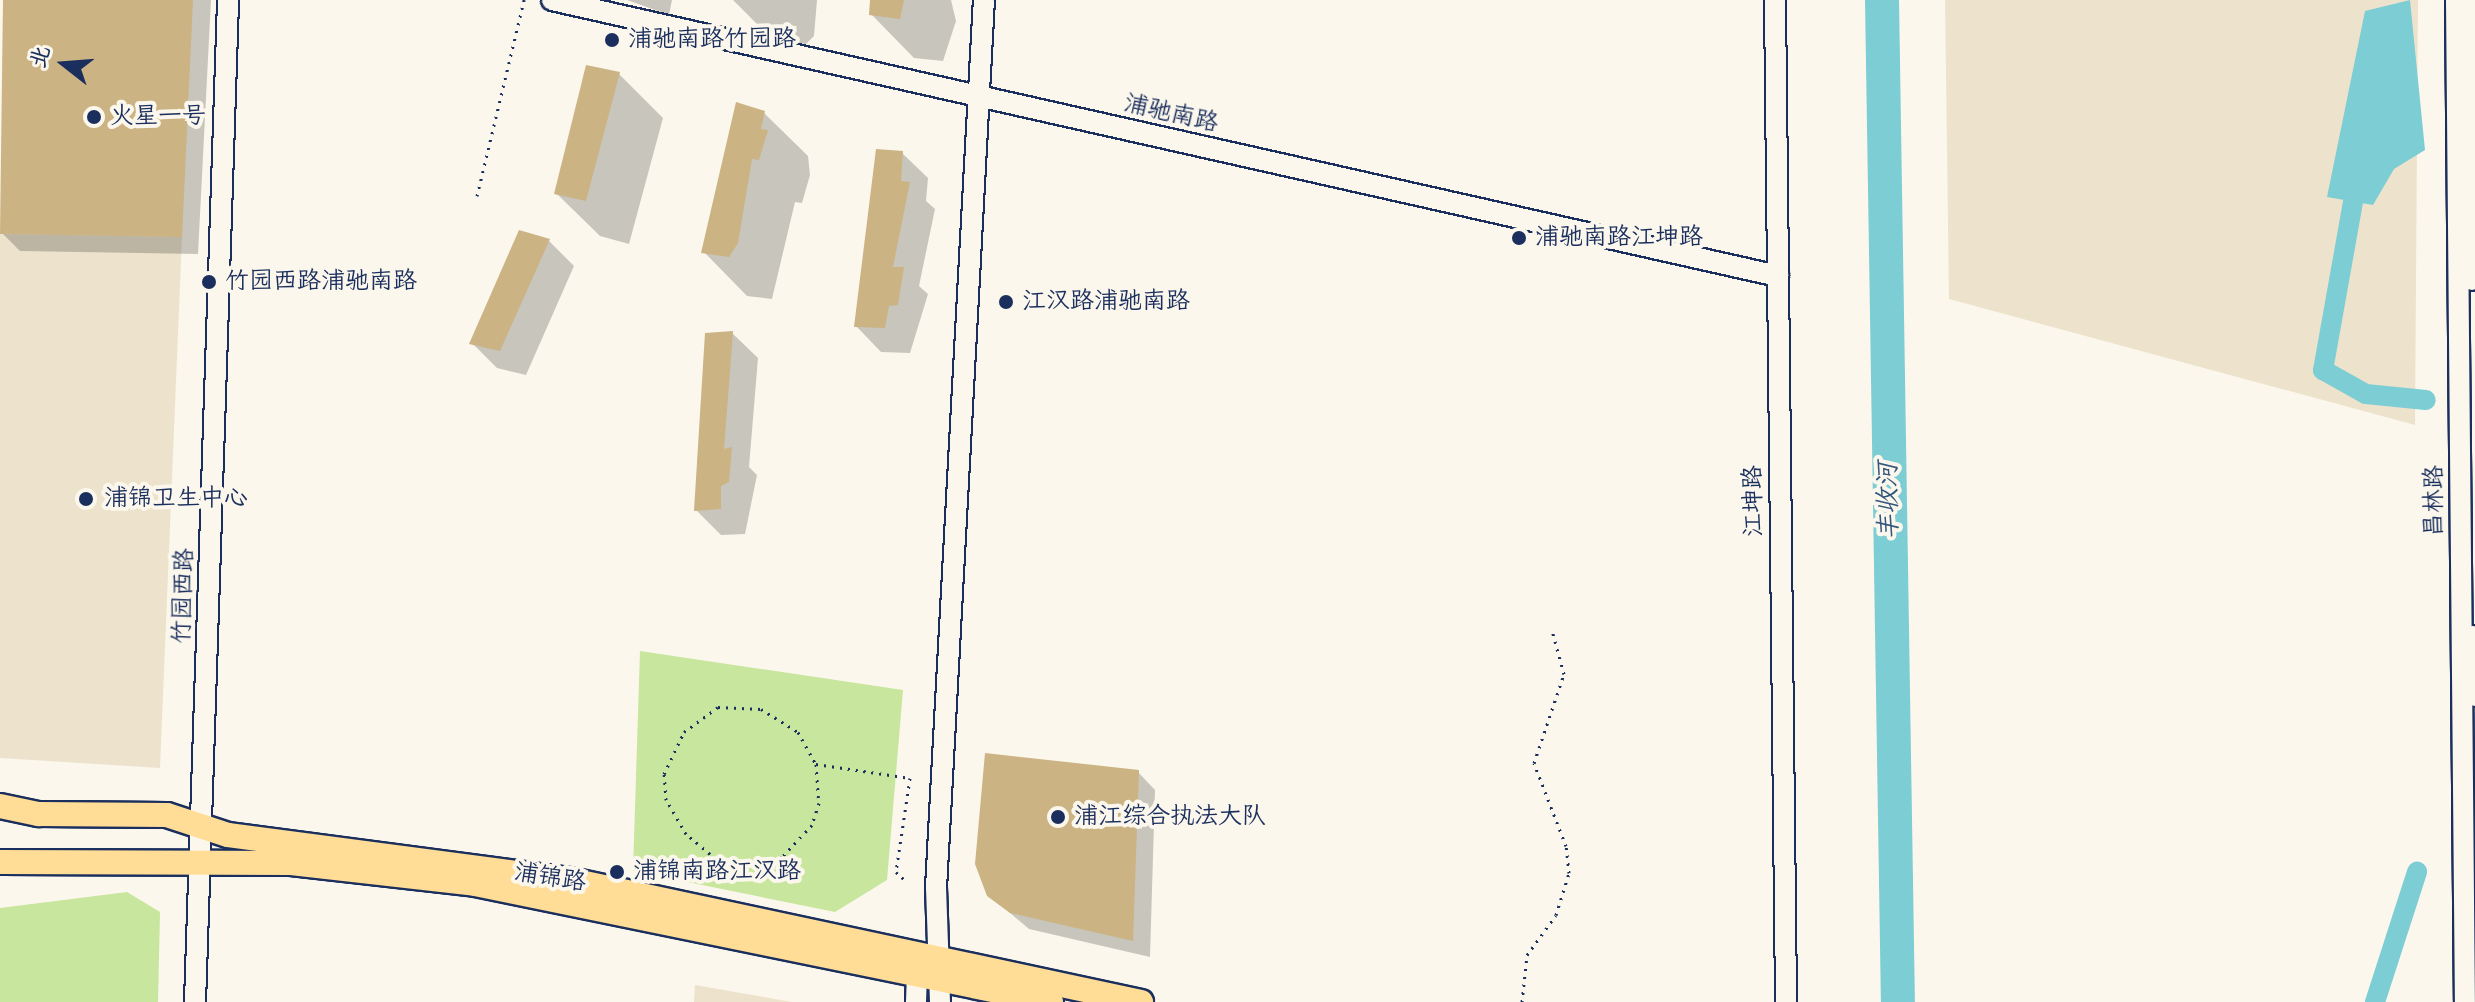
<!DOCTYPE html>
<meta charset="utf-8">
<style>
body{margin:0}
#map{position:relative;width:2475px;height:1002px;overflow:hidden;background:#fbf7ec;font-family:Mynerve,"LXGW WenKai TC",sans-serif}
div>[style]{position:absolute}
.built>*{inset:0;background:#ede3cc}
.green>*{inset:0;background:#c8e69d}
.water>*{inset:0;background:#7ccdd4}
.shadow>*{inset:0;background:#0003}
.canal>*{height:20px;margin:-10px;padding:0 10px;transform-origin:10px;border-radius:10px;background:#7ccdd4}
.river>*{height:34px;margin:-17px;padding:0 17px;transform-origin:17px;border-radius:17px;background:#7ccdd4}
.building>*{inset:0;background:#cbb383}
.path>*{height:3px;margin-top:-1.5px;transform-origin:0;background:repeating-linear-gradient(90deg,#1b2f5e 0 2px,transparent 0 8px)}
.roads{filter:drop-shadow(2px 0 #1b2f5e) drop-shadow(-2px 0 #1b2f5e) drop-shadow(0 2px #1b2f5e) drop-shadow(0 -2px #1b2f5e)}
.minor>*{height:20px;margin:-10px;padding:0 10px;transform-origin:10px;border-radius:10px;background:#fbf7ec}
.major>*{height:24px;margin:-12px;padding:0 12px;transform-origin:12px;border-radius:12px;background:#ffdd96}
.dots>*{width:22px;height:22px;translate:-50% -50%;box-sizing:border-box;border:4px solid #fbf7ec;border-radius:50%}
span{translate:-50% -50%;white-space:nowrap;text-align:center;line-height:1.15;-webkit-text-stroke:8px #fbf7ec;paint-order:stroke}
.poi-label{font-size:24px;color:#1b2f5e}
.left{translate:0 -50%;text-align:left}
.street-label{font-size:24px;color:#1b2f5e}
.water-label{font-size:26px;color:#33567c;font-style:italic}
.north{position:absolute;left:24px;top:24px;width:80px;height:80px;-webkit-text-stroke:6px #fbf7ec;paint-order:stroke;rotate:287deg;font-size:22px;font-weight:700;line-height:32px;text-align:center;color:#1b2f5e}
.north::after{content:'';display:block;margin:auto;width:28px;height:36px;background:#1b2f5e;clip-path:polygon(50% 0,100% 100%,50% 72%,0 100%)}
</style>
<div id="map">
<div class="built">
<div style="clip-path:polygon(1945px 0,2418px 0,2415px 425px,1949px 299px)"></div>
<div style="clip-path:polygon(0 234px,182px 237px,160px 768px,0 758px)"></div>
<div style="clip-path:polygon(695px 985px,792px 1002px,694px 1002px)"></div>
</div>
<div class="green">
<div style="clip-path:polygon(640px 651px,903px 690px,887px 880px,835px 912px,633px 871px)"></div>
<div style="clip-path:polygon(127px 892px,160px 912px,158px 1002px,0 1002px,0 908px)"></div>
</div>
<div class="water">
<div style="clip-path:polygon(2410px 0,2425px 150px,2394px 169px,2373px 205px,2327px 197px,2365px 11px)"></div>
</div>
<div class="shadow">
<div style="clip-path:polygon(5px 0,211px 0,198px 254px,20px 251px,2px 233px)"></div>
<div style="clip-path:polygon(627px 0,672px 0,669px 15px)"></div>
<div style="clip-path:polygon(733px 0,817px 0,814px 36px,806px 44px,771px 38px)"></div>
<div style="clip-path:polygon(872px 0,951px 0,956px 21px,943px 61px,914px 58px,871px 14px)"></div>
<div style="clip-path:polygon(619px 74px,663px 118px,629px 244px,600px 236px,556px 193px)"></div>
<div style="clip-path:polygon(764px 113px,808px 156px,810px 175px,802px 203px,795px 202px,772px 299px,747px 296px,704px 252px)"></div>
<div style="clip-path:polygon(902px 153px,928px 178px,926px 201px,935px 209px,919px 286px,928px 294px,910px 353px,881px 352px,856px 326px)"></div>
<div style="clip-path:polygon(549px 241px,574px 266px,526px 375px,497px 368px,472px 343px)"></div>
<div style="clip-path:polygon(732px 333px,758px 358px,749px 467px,757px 475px,745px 534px,721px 535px,696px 510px)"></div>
<div style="clip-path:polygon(1138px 772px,1155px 790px,1150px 957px,1029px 929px,989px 895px)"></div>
</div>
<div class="canal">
<div style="left:2353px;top:202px;width:171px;rotate:100.1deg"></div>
<div style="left:2323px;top:370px;width:49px;rotate:29.2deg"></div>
<div style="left:2366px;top:394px;width:60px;rotate:5.7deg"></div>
<div style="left:2375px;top:1002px;width:137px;rotate:-72.1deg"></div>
</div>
<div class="river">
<div style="left:1882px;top:0;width:1002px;rotate:89.09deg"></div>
</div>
<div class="building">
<div style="clip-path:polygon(3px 0,193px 0,182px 237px,0 234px)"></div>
<div style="clip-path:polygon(870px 0,904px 0,900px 19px,869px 15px)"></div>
<div style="clip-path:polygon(586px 65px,620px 72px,586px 201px,554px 194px)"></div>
<div style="clip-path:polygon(736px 102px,765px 111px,761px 129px,768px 130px,759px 160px,752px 159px,738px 243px,729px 257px,701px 253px)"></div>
<div style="clip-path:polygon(876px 149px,903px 151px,901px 181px,910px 182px,893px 267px,904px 267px,898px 305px,889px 306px,885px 328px,854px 327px)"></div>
<div style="clip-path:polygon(519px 230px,550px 239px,500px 351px,469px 344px)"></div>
<div style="clip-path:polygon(733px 331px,724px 449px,732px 447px,729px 482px,721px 486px,721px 509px,694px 511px,705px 333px)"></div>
<div style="clip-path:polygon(985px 753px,1139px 770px,1133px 941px,1010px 913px,987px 896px,975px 864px)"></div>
</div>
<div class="path">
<div style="left:477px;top:196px;width:202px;rotate:-76.5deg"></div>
<div style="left:816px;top:764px;width:39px;rotate:86deg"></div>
<div style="left:819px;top:803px;width:23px;rotate:108deg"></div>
<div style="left:812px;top:825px;width:44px;rotate:133.2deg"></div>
<div style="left:782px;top:857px;width:22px;rotate:162deg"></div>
<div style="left:761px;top:864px;width:45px;rotate:-173.7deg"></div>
<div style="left:716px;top:859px;width:39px;rotate:-140deg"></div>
<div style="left:686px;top:834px;width:39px;rotate:-120deg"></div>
<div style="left:666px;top:800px;width:26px;rotate:-94deg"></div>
<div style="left:664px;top:774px;width:47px;rotate:-64.5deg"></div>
<div style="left:684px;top:732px;width:42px;rotate:-36.3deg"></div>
<div style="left:718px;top:707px;width:43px;rotate:2.7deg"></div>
<div style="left:761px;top:709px;width:44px;rotate:31.9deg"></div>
<div style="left:798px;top:732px;width:37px;rotate:61deg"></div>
<div style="left:816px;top:764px;width:95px;rotate:8.5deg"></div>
<div style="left:910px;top:778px;width:95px;rotate:98.5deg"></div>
<div style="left:896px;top:872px;width:15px;rotate:42deg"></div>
<div style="left:1522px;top:1002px;width:47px;rotate:-83.9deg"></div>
<div style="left:1527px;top:955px;width:49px;rotate:-54.1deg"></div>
<div style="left:1556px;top:915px;width:44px;rotate:-72.8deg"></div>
<div style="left:1569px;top:873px;width:27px;rotate:-96deg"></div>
<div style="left:1566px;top:846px;width:89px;rotate:-111.1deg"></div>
<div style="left:1534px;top:763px;width:94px;rotate:-71.4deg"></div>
<div style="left:1564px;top:674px;width:46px;rotate:-105.3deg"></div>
</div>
<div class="roads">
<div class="minor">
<div style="left:552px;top:0;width:1257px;rotate:12.69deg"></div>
<div style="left:1775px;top:0;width:1002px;rotate:89.37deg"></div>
<div style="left:2456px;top:0;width:1002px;rotate:89.49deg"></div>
<div style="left:2472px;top:280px;width:280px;rotate:-90deg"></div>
<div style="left:2473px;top:636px;width:60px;rotate:88.1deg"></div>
<div style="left:195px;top:1002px;width:1003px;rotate:-88.11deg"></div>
<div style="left:916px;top:1002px;width:29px;rotate:-88deg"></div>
<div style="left:917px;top:973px;width:15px;rotate:-42deg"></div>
<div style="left:940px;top:1002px;width:114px;rotate:-92deg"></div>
<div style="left:936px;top:888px;width:889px;rotate:-86.91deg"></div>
</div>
<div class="major">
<div style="left:0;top:806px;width:40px;rotate:12deg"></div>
<div style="left:39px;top:814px;width:128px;rotate:0.4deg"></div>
<div style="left:167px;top:815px;width:64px;rotate:18.2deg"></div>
<div style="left:228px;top:835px;width:346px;rotate:7.5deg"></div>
<div style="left:571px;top:880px;width:583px;rotate:12.08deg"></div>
<div style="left:0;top:862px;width:291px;rotate:0.2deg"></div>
<div style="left:291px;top:863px;width:185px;rotate:6.5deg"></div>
<div style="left:475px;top:884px;width:588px;rotate:11.58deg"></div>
</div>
</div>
<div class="dots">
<div style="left:612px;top:40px;background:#1b2f5e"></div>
<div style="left:94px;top:117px;background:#1b2f5e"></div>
<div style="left:1519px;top:238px;background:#1b2f5e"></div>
<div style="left:209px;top:282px;background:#1b2f5e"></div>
<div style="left:1006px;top:302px;background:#1b2f5e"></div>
<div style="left:86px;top:499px;background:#1b2f5e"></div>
<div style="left:1058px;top:817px;background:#1b2f5e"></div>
<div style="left:617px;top:872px;background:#1b2f5e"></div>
</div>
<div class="poi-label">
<span class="left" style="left:628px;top:40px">浦驰南路竹园路</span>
<span class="left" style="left:110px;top:117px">火星一号</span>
<span class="left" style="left:1535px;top:238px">浦驰南路江坤路</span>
<span class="left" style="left:225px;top:282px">竹园西路浦驰南路</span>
<span class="left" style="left:1022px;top:302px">江汉路浦驰南路</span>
<span class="left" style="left:104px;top:499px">浦锦卫生中心</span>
<span class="left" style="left:1074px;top:817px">浦江综合执法大队</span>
<span class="left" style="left:633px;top:872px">浦锦南路江汉路</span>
</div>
<div class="street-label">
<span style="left:1171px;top:114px;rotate:13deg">浦驰南路</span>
<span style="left:1754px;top:501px;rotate:-91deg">江坤路</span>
<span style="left:2435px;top:501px;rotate:-90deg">昌林路</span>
<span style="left:184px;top:596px;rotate:-88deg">竹园西路</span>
<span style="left:550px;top:878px;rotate:9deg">浦锦路</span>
</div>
<div class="water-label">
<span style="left:1890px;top:501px;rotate:-91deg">丰收河</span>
</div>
<div class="north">北</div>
</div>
